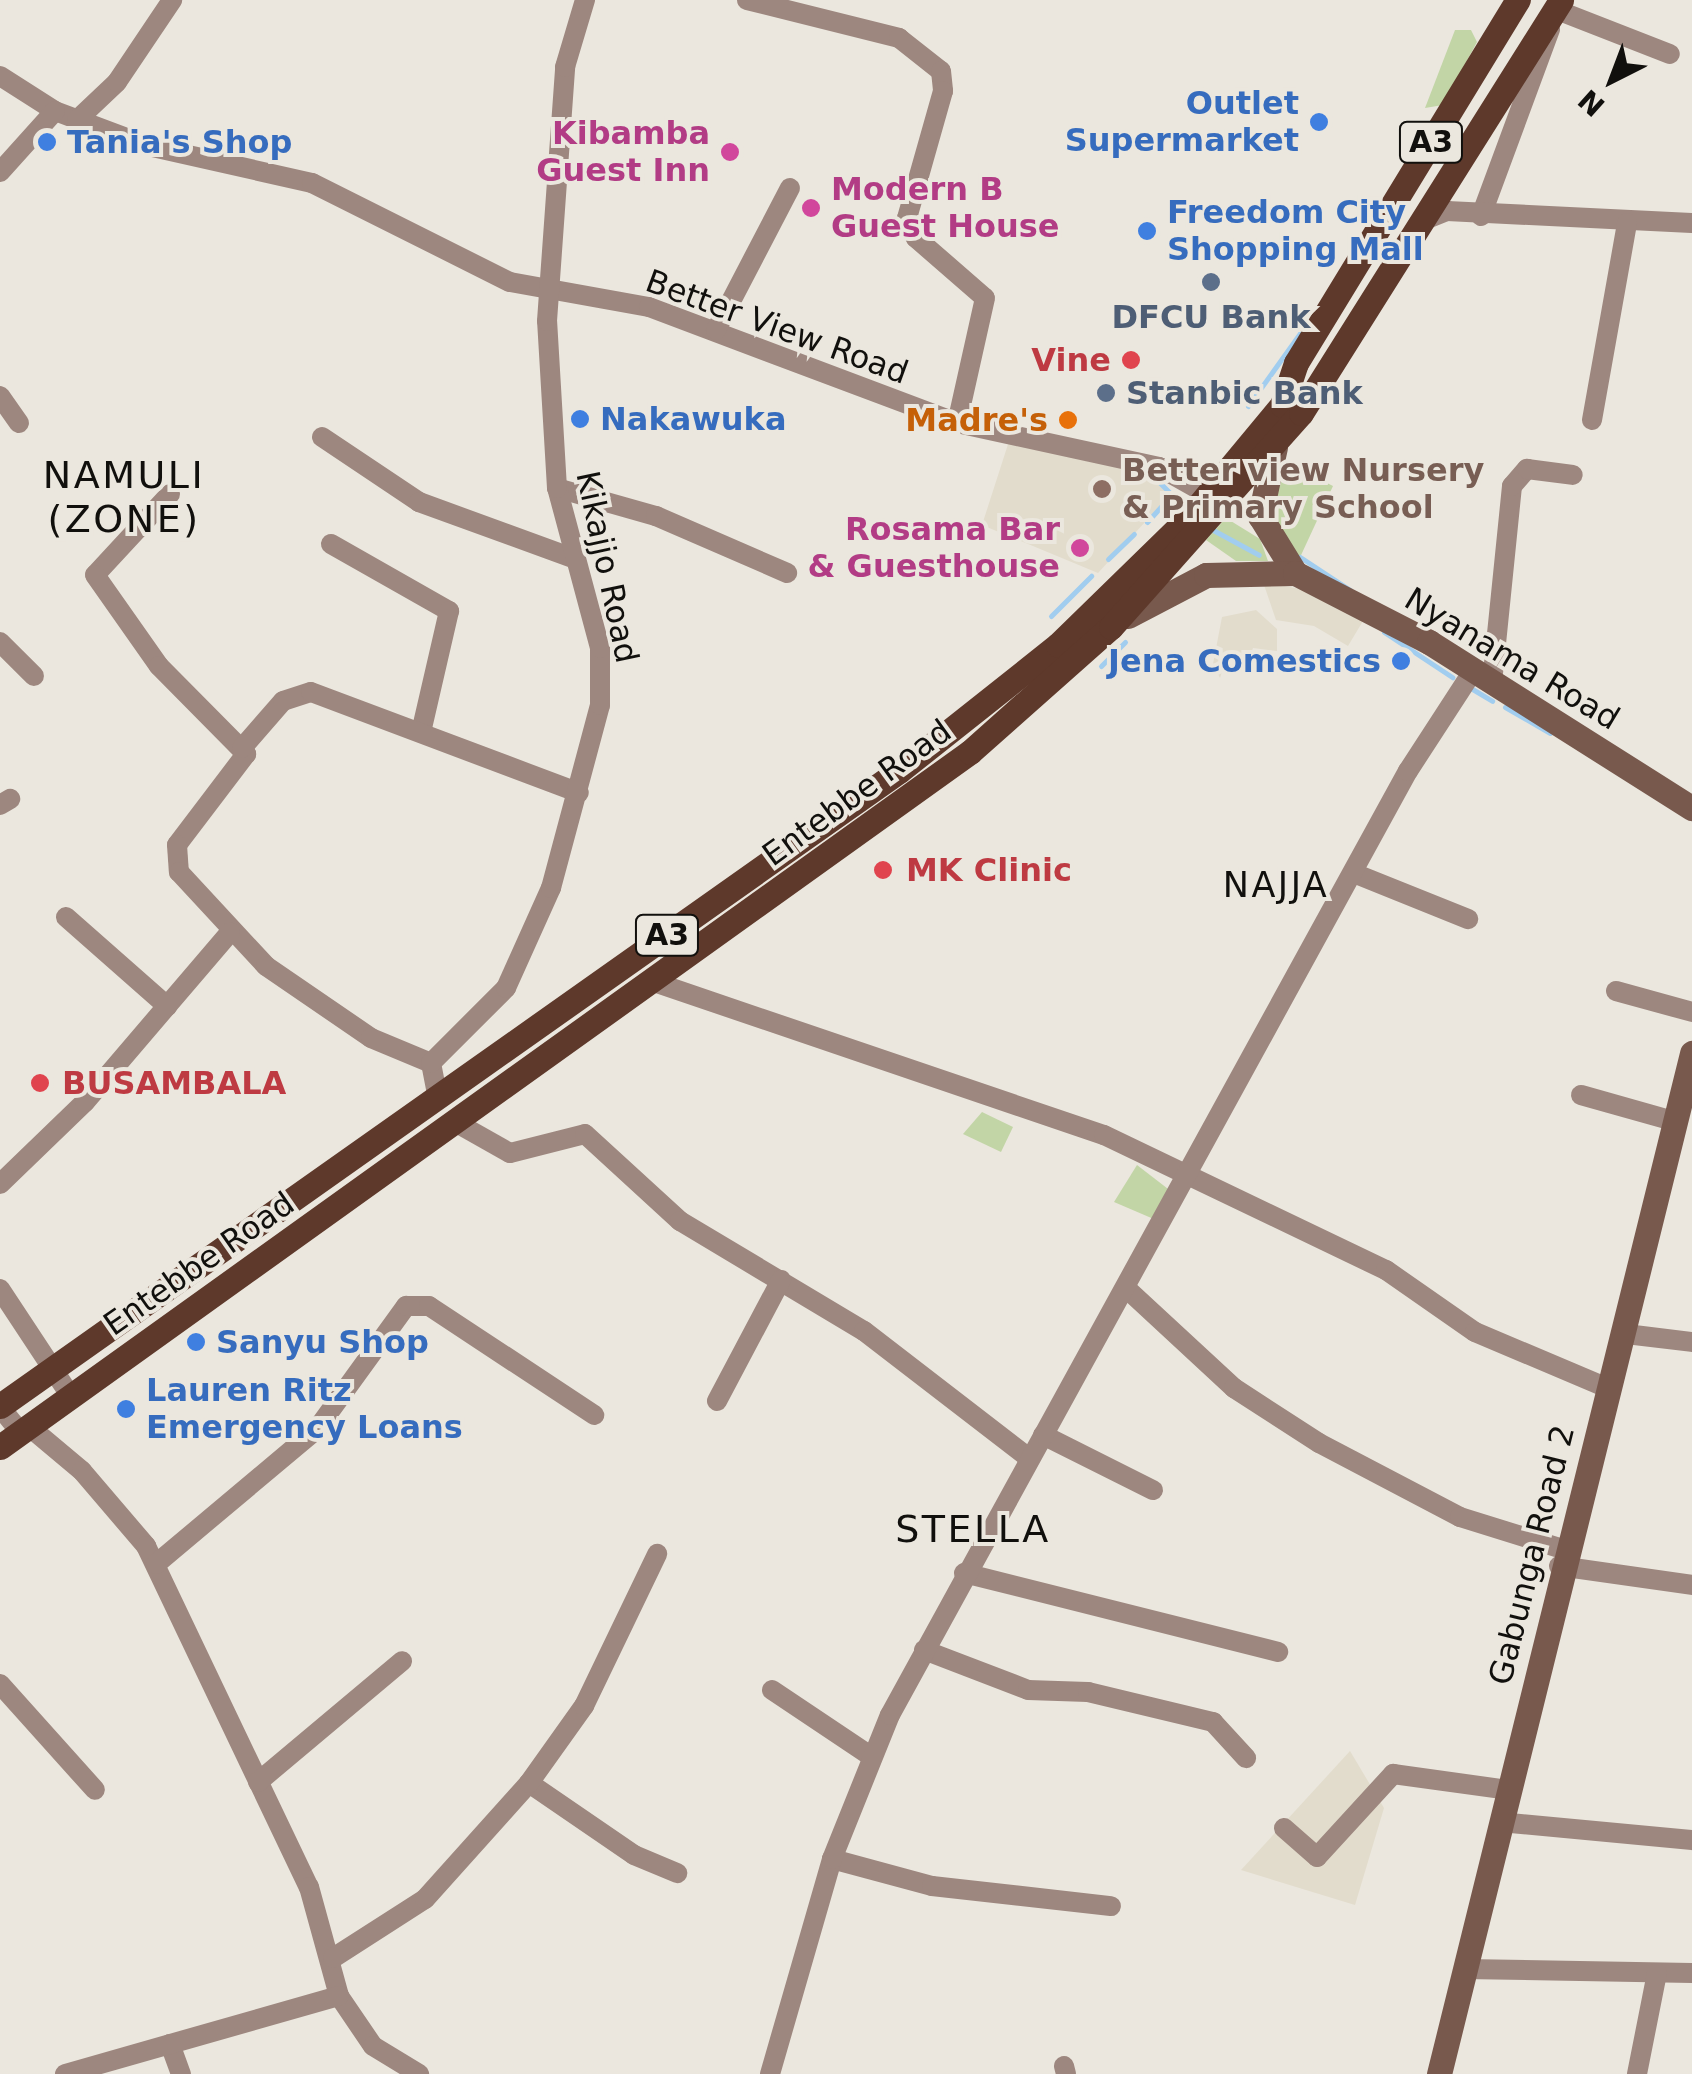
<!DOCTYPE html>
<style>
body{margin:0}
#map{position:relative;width:1692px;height:2074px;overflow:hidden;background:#ebe7de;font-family:"DejaVu Sans",sans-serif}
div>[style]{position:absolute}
.built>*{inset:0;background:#e2dccc}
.green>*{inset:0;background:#c2d5a6}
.stream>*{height:5px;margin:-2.5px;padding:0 2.5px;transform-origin:2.5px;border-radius:2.5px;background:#a1cdef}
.street>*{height:20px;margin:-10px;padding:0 10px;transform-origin:10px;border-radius:10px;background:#9d877f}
.secondary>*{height:25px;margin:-12.5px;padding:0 12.5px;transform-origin:12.5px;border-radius:12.5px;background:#78594d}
.primary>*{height:25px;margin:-12.5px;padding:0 12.5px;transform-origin:12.5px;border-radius:12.5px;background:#5e392b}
.dots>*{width:28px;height:28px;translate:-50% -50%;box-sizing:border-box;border:5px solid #ebe7de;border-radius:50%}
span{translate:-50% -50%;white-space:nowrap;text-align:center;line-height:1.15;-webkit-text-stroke:8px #ebe7de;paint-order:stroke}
.shield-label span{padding:2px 8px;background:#ebe7de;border:2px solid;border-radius:8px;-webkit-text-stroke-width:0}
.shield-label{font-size:30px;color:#11100d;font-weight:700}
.shop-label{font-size:32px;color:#366cbe;font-weight:700}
.right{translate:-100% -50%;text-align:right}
.left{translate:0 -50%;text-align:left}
.hotel-label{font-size:32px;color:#b23c85;font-weight:700}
.service-label{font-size:32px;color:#4e5e75;font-weight:700}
.street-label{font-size:32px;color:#11100d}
.health-label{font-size:32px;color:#be3a42;font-weight:700}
.food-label{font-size:32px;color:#c56008;font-weight:700}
.education-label{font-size:32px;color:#785e54;font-weight:700}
.neighbourhood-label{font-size:35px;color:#11100d;letter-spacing:2.5px}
.quarter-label{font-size:38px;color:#11100d;letter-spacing:2.5px}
.north{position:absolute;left:1562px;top:30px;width:100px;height:100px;-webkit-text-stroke:8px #ebe7de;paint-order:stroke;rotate:222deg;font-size:28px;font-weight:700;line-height:40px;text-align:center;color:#11100d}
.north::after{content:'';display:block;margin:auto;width:35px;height:45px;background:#11100d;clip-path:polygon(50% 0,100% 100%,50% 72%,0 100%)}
</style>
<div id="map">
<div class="built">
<div style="clip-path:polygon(1011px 435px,1153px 476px,1170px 495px,1098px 573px,982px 525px)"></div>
<div style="clip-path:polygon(1263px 582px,1301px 589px,1363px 621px,1348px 646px,1314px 626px,1276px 620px)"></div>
<div style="clip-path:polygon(1256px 610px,1277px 629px,1277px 651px,1253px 648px,1245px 669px,1225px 662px,1220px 678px,1213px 664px,1222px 617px)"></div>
<div style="clip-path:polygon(1350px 1751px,1384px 1808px,1355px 1905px,1241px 1870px)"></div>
</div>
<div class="green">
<div style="clip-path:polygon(1455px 30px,1471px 30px,1477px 42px,1443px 105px,1425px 108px)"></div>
<div style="clip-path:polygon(1277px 458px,1333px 486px,1296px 566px,1270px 515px)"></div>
<div style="clip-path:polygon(1226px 518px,1260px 539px,1268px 561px,1236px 561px,1206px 540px)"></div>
<div style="clip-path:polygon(982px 1112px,1013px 1127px,1001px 1152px,963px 1134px)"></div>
<div style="clip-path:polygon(1137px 1165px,1172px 1192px,1156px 1220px,1114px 1202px)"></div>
</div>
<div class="stream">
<div style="left:1248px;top:406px;width:95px;rotate:-54.5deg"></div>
<div style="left:1153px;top:476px;width:27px;rotate:45deg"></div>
<div style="left:1147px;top:522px;width:38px;rotate:-48deg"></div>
<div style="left:1213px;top:530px;width:52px;rotate:28.5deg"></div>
<div style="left:1300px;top:557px;width:60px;rotate:33.4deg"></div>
<div style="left:1108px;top:559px;width:36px;rotate:-44deg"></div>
<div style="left:1051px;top:616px;width:57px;rotate:-45deg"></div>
<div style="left:1384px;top:632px;width:82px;rotate:33.5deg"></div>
<div style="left:1101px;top:666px;width:34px;rotate:-45deg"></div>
<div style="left:1469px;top:687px;width:27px;rotate:31deg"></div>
<div style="left:1505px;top:707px;width:52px;rotate:30deg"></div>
</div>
<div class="street">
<div style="left:747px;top:0;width:157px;rotate:14deg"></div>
<div style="left:899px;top:38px;width:53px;rotate:38.2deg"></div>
<div style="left:941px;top:71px;width:20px;rotate:84deg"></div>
<div style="left:943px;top:91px;width:132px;rotate:105.8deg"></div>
<div style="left:907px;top:218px;width:22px;rotate:66deg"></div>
<div style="left:916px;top:238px;width:91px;rotate:41deg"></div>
<div style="left:985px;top:298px;width:128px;rotate:102.6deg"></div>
<div style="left:1557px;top:10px;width:121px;rotate:21.3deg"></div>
<div style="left:0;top:76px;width:65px;rotate:32.5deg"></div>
<div style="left:55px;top:111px;width:99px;rotate:20.6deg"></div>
<div style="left:148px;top:146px;width:168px;rotate:12.7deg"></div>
<div style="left:312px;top:183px;width:221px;rotate:26.6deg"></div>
<div style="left:510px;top:282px;width:141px;rotate:10.2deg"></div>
<div style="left:649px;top:307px;width:329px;rotate:20.6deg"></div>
<div style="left:957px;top:423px;width:207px;rotate:12.3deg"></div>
<div style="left:1159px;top:467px;width:55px;rotate:29.4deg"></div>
<div style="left:77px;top:120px;width:55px;rotate:-43.5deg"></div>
<div style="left:117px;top:82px;width:99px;rotate:-56.1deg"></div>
<div style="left:0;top:172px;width:82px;rotate:-48deg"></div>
<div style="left:1481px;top:216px;width:199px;rotate:-69.7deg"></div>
<div style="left:1427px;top:219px;width:22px;rotate:-22deg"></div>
<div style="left:1447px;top:211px;width:245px;rotate:2.8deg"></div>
<div style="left:716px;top:330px;width:160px;rotate:-62.5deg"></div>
<div style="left:0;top:396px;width:33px;rotate:55deg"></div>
<div style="left:1592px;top:420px;width:200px;rotate:-79.9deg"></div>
<div style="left:322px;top:437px;width:117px;rotate:33.8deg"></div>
<div style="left:419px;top:502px;width:161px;rotate:20deg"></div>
<div style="left:557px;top:488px;width:103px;rotate:15.8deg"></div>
<div style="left:656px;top:516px;width:143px;rotate:23.5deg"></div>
<div style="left:170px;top:494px;width:110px;rotate:132.8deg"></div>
<div style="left:95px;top:575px;width:111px;rotate:54.9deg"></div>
<div style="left:159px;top:666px;width:124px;rotate:45.3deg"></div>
<div style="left:246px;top:754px;width:114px;rotate:127.2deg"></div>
<div style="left:177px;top:845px;width:27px;rotate:86deg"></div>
<div style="left:179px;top:872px;width:128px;rotate:47.2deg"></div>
<div style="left:266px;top:966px;width:127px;rotate:34.4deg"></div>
<div style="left:371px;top:1038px;width:65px;rotate:22.6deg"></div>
<div style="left:331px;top:544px;width:136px;rotate:29.6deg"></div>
<div style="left:449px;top:611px;width:120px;rotate:103deg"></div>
<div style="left:0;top:642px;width:48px;rotate:45deg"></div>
<div style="left:1492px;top:683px;width:198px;rotate:-84.2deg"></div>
<div style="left:1512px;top:486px;width:23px;rotate:-49deg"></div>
<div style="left:1527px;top:469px;width:46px;rotate:7.4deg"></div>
<div style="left:242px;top:748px;width:62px;rotate:-48.9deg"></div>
<div style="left:283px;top:701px;width:29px;rotate:-18deg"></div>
<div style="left:311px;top:692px;width:286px;rotate:20.6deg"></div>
<div style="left:0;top:805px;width:12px;rotate:-31deg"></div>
<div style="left:1356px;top:874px;width:121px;rotate:21.9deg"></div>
<div style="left:66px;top:917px;width:135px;rotate:41.4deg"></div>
<div style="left:654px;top:982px;width:475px;rotate:18.8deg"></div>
<div style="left:1104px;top:1135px;width:313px;rotate:25.6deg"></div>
<div style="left:1386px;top:1270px;width:108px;rotate:34.9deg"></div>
<div style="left:1475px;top:1332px;width:147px;rotate:22.9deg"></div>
<div style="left:1616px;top:991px;width:79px;rotate:15.4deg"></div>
<div style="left:1581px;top:1095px;width:100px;rotate:15.7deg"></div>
<div style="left:438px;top:1099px;width:37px;rotate:-101deg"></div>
<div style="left:431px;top:1063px;width:106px;rotate:-45deg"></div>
<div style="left:506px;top:988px;width:110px;rotate:-65.8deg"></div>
<div style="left:551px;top:888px;width:189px;rotate:-75deg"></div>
<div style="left:600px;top:705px;width:57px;rotate:-90deg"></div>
<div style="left:600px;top:648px;width:166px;rotate:-105deg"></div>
<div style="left:557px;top:488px;width:167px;rotate:-93.4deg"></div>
<div style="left:547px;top:321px;width:255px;rotate:-85.9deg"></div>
<div style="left:565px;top:67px;width:70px;rotate:-73.4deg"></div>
<div style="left:455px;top:1122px;width:63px;rotate:29.4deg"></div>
<div style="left:510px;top:1153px;width:77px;rotate:-14.2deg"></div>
<div style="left:585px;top:1134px;width:129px;rotate:42.5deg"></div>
<div style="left:680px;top:1221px;width:214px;rotate:30.9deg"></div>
<div style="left:864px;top:1331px;width:208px;rotate:37.6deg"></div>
<div style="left:0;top:1184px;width:118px;rotate:-44deg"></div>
<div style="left:85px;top:1102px;width:223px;rotate:-49.5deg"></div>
<div style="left:0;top:1289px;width:127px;rotate:56.6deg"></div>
<div style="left:1127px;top:1289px;width:146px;rotate:42.8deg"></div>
<div style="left:1234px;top:1388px;width:101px;rotate:32.9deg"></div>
<div style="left:1319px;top:1443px;width:159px;rotate:27.7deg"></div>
<div style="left:1460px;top:1517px;width:108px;rotate:17.3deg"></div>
<div style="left:1626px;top:1334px;width:66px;rotate:6.9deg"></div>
<div style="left:717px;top:1401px;width:137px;rotate:-62.1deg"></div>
<div style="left:0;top:1407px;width:33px;rotate:51deg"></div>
<div style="left:21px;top:1433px;width:12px;rotate:-20deg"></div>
<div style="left:32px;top:1429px;width:65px;rotate:40deg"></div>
<div style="left:82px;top:1471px;width:99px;rotate:49.5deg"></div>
<div style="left:146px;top:1546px;width:378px;rotate:64.5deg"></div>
<div style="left:309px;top:1887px;width:113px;rotate:74.6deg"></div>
<div style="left:339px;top:1996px;width:60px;rotate:55.8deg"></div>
<div style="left:373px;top:2046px;width:54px;rotate:31.3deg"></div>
<div style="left:1043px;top:1435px;width:123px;rotate:26.6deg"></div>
<div style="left:156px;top:1564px;width:210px;rotate:-40deg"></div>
<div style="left:317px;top:1429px;width:152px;rotate:-54.1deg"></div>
<div style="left:406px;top:1306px;width:23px"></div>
<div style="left:429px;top:1306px;width:198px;rotate:33.4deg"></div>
<div style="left:1559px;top:1566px;width:134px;rotate:8.1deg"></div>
<div style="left:964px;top:1573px;width:324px;rotate:14.1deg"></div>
<div style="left:924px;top:1650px;width:111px;rotate:21deg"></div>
<div style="left:1028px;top:1690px;width:60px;rotate:1.9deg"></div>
<div style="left:1088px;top:1692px;width:129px;rotate:13.5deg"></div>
<div style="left:1213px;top:1722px;width:49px;rotate:47.5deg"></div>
<div style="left:0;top:1684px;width:142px;rotate:48.1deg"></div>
<div style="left:772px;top:1690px;width:120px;rotate:33.8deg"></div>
<div style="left:258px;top:1782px;width:188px;rotate:-40deg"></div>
<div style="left:529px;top:1783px;width:127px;rotate:34.4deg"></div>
<div style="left:634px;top:1855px;width:47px;rotate:22.7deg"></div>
<div style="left:1500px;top:1822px;width:193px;rotate:5.4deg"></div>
<div style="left:1284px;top:1828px;width:44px;rotate:41.3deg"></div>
<div style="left:1317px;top:1857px;width:113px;rotate:-47.5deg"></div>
<div style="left:1393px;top:1774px;width:116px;rotate:7.9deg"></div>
<div style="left:832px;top:1859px;width:104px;rotate:15.1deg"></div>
<div style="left:932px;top:1886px;width:180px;rotate:6.4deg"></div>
<div style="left:333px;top:1958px;width:109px;rotate:-32.7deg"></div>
<div style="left:425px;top:1899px;width:156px;rotate:-48.1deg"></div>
<div style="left:529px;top:1783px;width:95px;rotate:-54.5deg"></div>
<div style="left:584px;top:1706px;width:169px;rotate:-64.3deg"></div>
<div style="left:1464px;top:1969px;width:228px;rotate:1deg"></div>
<div style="left:170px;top:2044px;width:32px;rotate:70deg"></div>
<div style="left:1064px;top:2066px;width:8px;rotate:76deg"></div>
<div style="left:65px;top:2074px;width:285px;rotate:-15.9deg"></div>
<div style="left:770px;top:2074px;width:224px;rotate:-73.9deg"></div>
<div style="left:832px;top:1859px;width:155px;rotate:-68.1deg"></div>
<div style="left:890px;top:1715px;width:1077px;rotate:-61.25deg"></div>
<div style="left:1408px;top:771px;width:119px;rotate:-57deg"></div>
<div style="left:1637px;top:2074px;width:103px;rotate:-78.8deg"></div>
</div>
<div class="secondary">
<div style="left:1275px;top:447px;width:71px;rotate:102.3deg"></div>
<div style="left:1260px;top:516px;width:67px;rotate:58.4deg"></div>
<div style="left:1128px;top:616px;width:88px;rotate:-27.7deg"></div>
<div style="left:1206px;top:575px;width:89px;rotate:-1.3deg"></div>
<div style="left:1295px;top:573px;width:151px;rotate:27.2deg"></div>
<div style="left:1429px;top:642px;width:311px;rotate:32.3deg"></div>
<div style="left:1439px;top:2074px;width:1052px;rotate:-76.08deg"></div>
</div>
<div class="primary">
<div style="left:0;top:1406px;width:1101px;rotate:-35.24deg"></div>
<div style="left:899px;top:771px;width:203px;rotate:-38.4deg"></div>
<div style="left:1058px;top:645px;width:183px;rotate:-44.3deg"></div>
<div style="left:1189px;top:517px;width:146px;rotate:-50.3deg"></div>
<div style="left:1282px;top:405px;width:44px;rotate:-71.6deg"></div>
<div style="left:1296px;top:363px;width:426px;rotate:-58.6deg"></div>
<div style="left:0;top:1447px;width:1193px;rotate:-35.62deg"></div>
<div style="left:970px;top:752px;width:188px;rotate:-41.6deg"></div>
<div style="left:1111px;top:627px;width:286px;rotate:-48.4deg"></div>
<div style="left:1301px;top:413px;width:488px;rotate:-57.8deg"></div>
</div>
<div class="dots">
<div style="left:1319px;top:122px;background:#3f7fe0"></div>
<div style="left:47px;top:142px;background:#3f7fe0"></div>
<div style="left:730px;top:152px;background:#d1479c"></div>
<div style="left:811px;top:208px;background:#d1479c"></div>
<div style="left:1147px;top:231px;background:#3f7fe0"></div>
<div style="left:1211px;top:282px;background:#5c6f8a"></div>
<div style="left:1131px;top:360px;background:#e0444e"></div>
<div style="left:1106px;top:393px;background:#5c6f8a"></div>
<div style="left:580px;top:419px;background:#3f7fe0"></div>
<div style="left:1068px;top:420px;background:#e8710a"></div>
<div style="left:1102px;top:489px;background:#8d6e63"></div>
<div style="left:1080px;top:548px;background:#d1479c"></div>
<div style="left:1401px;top:661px;background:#3f7fe0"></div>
<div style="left:883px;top:870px;background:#e0444e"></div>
<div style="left:40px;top:1083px;background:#e0444e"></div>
<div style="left:196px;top:1342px;background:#3f7fe0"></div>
<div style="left:126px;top:1409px;background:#3f7fe0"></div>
</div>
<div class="shield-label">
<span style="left:1431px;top:142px">A3</span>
<span style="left:667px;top:935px">A3</span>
</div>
<div class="shop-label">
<span class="right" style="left:1299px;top:122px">Outlet<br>Supermarket</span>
<span class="left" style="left:67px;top:142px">Tania's Shop</span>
<span class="left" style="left:1167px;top:231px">Freedom City<br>Shopping Mall</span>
<span class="left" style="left:600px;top:419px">Nakawuka</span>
<span class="right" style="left:1381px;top:661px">Jena Comestics</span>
<span class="left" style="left:216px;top:1342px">Sanyu Shop</span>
<span class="left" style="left:146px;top:1409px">Lauren Ritz<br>Emergency Loans</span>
</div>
<div class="hotel-label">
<span class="right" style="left:710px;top:152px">Kibamba<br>Guest Inn</span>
<span class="left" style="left:831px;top:208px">Modern B<br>Guest House</span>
<span class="right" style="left:1060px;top:548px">Rosama Bar<br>&amp; Guesthouse</span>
</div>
<div class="service-label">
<span style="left:1211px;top:317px">DFCU Bank</span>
<span class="left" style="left:1126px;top:393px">Stanbic Bank</span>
</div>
<div class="street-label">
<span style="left:777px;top:327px;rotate:20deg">Better View Road</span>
<span style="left:607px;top:567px;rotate:78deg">Kikajjo Road</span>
<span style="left:1512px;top:659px;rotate:31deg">Nyanama Road</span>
<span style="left:857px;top:793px;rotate:-36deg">Entebbe Road</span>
<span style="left:199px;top:1264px;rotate:-35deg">Entebbe Road</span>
<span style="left:1532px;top:1555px;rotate:-76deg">Gabunga Road 2</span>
</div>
<div class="health-label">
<span class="right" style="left:1111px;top:360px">Vine</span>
<span class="left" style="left:906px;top:870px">MK Clinic</span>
<span class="left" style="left:62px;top:1083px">BUSAMBALA</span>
</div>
<div class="food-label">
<span class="right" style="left:1048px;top:420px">Madre's</span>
</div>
<div class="education-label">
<span class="left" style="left:1122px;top:489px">Better view Nursery<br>&amp; Primary School</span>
</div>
<div class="neighbourhood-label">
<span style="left:1276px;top:885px">NAJJA</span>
</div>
<div class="quarter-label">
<span style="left:124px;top:498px">NAMULI<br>(ZONE)</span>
<span style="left:973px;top:1530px">STELLA</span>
</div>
<div class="north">N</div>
</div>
